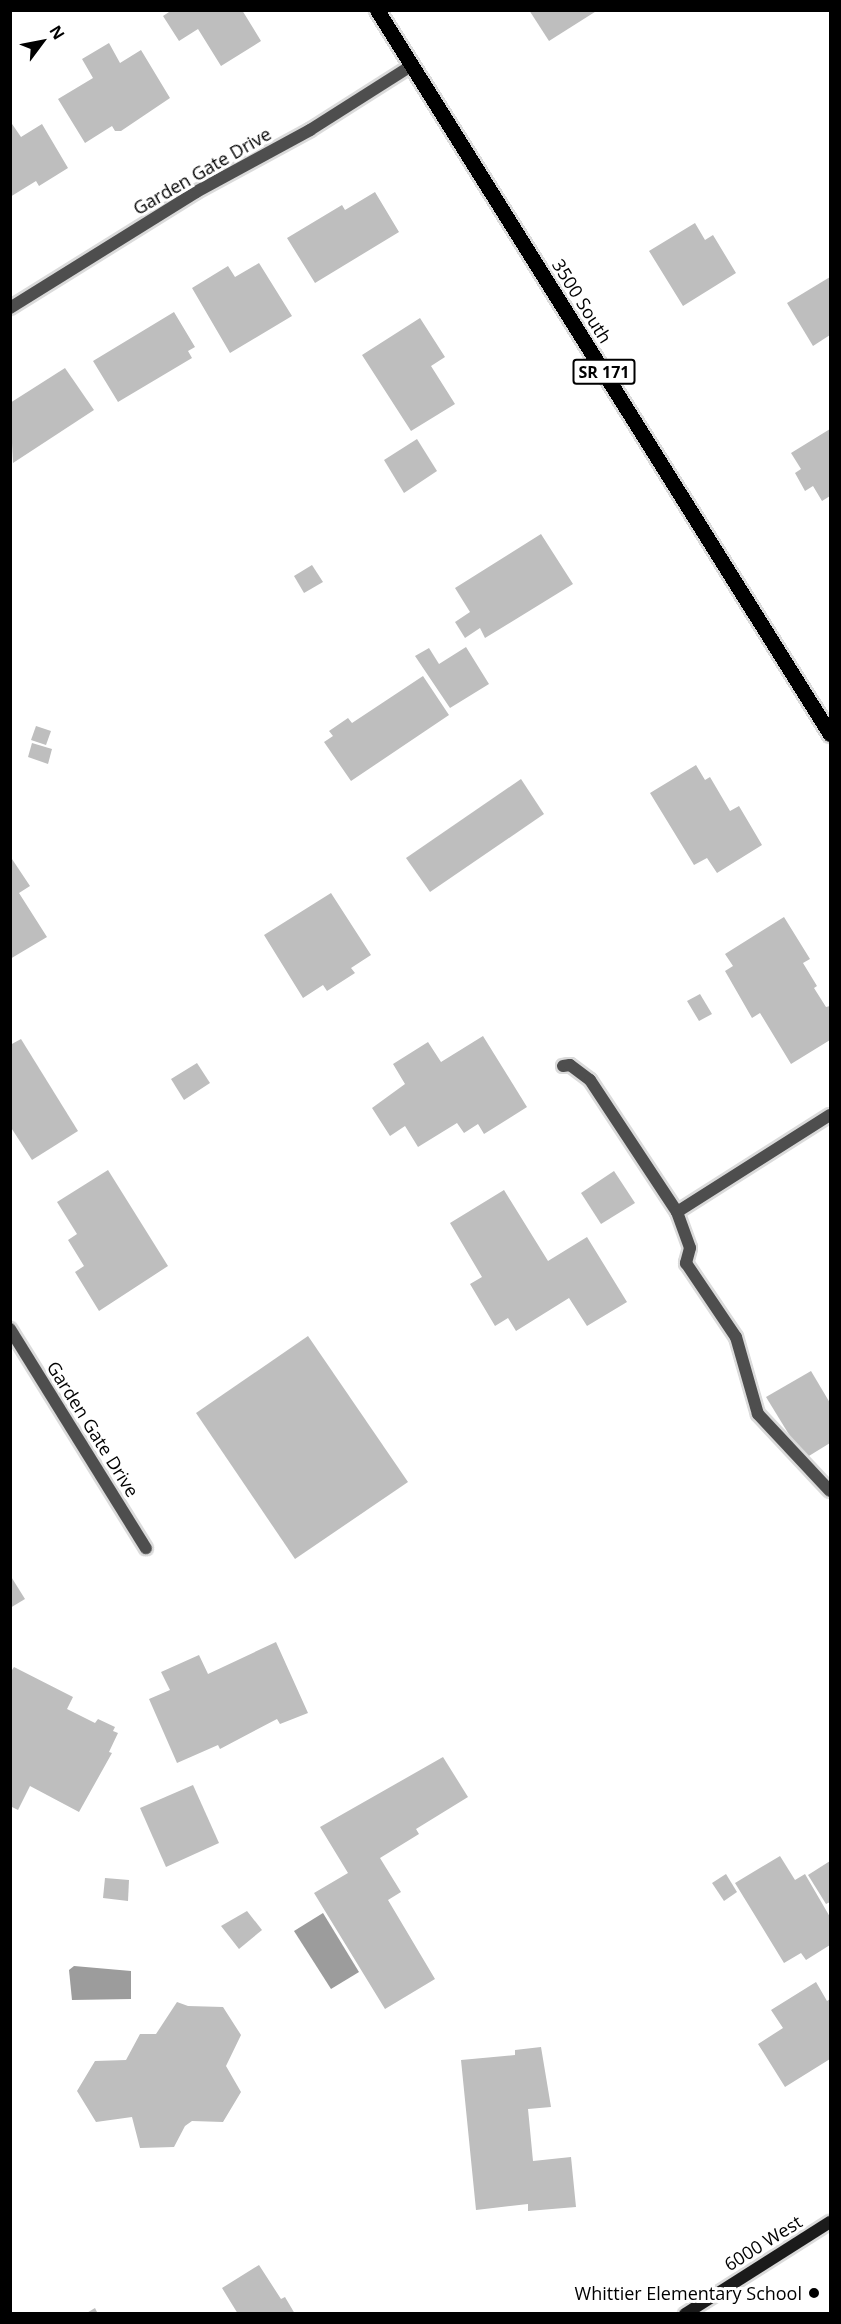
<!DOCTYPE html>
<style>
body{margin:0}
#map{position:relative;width:841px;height:2324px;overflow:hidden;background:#fff;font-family:"Open Sans",sans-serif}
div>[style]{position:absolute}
.water>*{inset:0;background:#9c9c9c}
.building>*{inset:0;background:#bebebe}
.roads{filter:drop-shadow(2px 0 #dbdbdb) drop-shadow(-2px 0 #dbdbdb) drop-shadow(0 2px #dbdbdb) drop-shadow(0 -2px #dbdbdb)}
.lane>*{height:12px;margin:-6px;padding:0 6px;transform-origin:6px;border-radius:6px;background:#4e4e4e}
.street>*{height:12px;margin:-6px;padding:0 6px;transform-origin:6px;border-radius:6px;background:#4e4e4e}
.secondary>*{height:12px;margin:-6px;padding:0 6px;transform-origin:6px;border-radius:6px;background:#1b1b1b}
.primary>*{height:15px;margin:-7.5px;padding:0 7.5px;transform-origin:7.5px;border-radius:7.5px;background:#000}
.dots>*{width:16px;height:16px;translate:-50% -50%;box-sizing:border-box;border:3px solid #fff;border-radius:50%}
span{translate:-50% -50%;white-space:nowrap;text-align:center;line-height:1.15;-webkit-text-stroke:6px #fff;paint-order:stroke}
.shield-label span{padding:2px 4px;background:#fff;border:2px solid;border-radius:4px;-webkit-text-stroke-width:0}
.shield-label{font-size:16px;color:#000;font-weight:700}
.street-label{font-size:18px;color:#000}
.poi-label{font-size:18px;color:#000}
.right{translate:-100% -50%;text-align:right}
.frame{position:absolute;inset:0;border:12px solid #000;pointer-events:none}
.north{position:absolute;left:12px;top:12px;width:60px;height:60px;-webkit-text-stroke:4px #fff;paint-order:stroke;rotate:58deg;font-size:16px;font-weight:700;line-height:24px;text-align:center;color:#000}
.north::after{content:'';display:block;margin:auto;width:21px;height:27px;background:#000;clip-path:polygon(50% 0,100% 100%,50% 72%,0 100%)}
</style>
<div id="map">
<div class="water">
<div style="clip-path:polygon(323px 1913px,359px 1972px,331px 1989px,294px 1931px)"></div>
<div style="clip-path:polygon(74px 1966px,131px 1971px,131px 1999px,72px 2000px,69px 1970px)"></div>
</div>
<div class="building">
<div style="clip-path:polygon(172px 10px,242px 10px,261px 41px,221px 66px,198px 29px,179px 41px,163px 16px)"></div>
<div style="clip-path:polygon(529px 10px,598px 10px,549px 41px)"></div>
<div style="clip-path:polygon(109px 43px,120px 63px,141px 50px,170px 98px,121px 131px,115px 131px,112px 126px,85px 143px,58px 99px,93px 78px,82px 59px)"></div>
<div style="clip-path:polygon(10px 121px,21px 137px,42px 124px,68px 168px,39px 186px,36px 181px,10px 197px)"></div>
<div style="clip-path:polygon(375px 192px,399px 232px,315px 283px,287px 238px,342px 205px,345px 210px)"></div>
<div style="clip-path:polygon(695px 223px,705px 240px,713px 235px,736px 273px,683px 306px,649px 251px)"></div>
<div style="clip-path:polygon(259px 263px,292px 316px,230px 353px,192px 288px,228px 266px,235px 277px)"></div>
<div style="clip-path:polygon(830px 277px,830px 335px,813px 346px,787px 303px)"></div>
<div style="clip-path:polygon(174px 312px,195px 347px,188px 351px,192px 358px,118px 402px,93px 361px)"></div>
<div style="clip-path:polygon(420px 318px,445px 357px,431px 366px,455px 404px,411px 431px,362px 355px)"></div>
<div style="clip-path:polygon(65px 368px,94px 410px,13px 463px,10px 403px)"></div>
<div style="clip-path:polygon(830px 429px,830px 496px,822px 501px,813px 486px,805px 491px,795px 473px,801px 469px,791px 453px)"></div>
<div style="clip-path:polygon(417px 439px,437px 471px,404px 493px,384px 460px)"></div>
<div style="clip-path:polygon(541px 534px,573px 584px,485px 638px,480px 628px,465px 638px,455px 622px,470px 612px,455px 588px)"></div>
<div style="clip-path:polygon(312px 565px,323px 582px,304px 593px,294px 576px)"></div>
<div style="clip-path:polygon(466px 647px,489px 684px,450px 708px,415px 656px,429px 648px,439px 664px)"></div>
<div style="clip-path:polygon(423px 676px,449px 715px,351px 781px,324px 742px,333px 736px,329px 731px,348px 718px,352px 723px)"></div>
<div style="clip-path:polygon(36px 726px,51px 731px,46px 745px,31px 740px)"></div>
<div style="clip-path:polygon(32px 743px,52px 749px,48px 764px,28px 757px)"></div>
<div style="clip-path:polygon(696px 765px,705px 780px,710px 777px,730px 811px,739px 806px,762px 845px,717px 873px,707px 858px,694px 865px,650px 793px)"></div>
<div style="clip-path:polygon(521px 779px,544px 814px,430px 892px,406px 858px)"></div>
<div style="clip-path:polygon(10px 856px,30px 886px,19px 893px,47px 937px,10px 959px)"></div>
<div style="clip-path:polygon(331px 893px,371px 955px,351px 968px,355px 973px,327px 991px,323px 985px,303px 998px,264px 935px)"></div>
<div style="clip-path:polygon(784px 917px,810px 959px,803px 963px,817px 986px,814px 988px,826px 1007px,830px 1006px,830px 1040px,791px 1064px,760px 1013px,752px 1018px,725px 971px,733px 966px,725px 954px)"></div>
<div style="clip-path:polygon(700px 994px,712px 1014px,699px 1021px,687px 1001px)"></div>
<div style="clip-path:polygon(483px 1036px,527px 1107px,484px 1134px,478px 1124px,464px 1133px,457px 1123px,418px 1147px,405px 1126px,390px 1136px,372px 1108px,405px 1084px,393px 1064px,428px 1042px,441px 1062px)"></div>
<div style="clip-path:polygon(21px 1039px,78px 1131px,32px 1160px,10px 1126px,10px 1045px)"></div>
<div style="clip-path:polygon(197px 1063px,210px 1083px,184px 1100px,171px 1079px)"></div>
<div style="clip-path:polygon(108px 1170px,168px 1266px,99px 1311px,75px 1272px,84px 1266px,68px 1240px,77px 1234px,57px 1202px)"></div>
<div style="clip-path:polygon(614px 1171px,635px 1203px,601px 1224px,581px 1193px)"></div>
<div style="clip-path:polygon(504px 1190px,548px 1261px,587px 1237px,627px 1302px,587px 1326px,569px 1298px,516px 1331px,508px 1318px,495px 1326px,470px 1284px,482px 1277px,450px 1223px)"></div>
<div style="clip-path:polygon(308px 1336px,408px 1482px,295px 1559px,196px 1413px)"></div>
<div style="clip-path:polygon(811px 1371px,830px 1403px,830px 1443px,804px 1459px,766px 1397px)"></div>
<div style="clip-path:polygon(10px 1575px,25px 1599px,10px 1608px)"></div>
<div style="clip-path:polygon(276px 1642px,308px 1713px,280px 1724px,277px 1719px,220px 1749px,218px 1745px,177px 1763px,149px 1699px,170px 1690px,161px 1672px,199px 1655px,208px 1674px)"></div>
<div style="clip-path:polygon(14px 1667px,73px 1697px,67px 1709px,95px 1723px,98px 1719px,115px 1727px,113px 1731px,118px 1733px,109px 1752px,112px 1753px,79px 1812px,30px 1786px,18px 1810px,10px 1806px,10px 1673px)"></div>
<div style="clip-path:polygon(443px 1757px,468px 1797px,416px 1829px,419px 1834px,380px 1858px,401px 1892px,388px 1900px,435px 1979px,385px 2009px,314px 1893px,348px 1873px,320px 1827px)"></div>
<div style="clip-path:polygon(193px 1785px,219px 1843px,166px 1867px,140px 1808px)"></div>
<div style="clip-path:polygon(780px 1856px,795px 1880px,805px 1874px,830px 1917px,830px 1945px,806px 1960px,801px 1953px,784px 1963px,735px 1883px)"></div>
<div style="clip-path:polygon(830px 1861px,830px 1902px,826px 1904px,808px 1875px)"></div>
<div style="clip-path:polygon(726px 1874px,737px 1892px,724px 1901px,712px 1883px)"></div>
<div style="clip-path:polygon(105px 1878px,129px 1880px,128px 1901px,103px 1898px)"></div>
<div style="clip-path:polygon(247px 1911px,262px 1930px,239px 1949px,221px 1926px)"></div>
<div style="clip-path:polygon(816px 1982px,827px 2001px,830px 1999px,830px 2059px,785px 2087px,758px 2044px,783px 2028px,771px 2010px)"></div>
<div style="clip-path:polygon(177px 2002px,188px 2006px,223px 2007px,241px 2035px,226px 2066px,241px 2092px,223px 2122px,192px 2121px,185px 2126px,174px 2147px,140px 2148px,132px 2117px,96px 2122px,77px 2091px,95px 2061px,126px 2060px,140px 2034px,156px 2034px)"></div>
<div style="clip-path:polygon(541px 2047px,551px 2107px,528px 2109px,533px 2161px,571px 2157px,576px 2207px,528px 2211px,528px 2204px,476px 2210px,461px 2060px,515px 2055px,515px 2050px)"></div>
<div style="clip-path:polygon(259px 2265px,281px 2299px,285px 2297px,295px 2314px,238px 2314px,222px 2288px)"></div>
<div style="clip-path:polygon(95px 2308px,98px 2314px,85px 2314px)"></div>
</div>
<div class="roads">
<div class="lane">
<div style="left:563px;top:1066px;width:7px;rotate:-8deg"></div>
<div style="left:570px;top:1065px;width:25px;rotate:37deg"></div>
<div style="left:590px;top:1080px;width:158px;rotate:56.6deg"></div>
<div style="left:677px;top:1212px;width:181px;rotate:-32.4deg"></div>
<div style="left:677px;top:1212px;width:38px;rotate:70deg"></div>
<div style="left:690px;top:1248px;width:16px;rotate:105deg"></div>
<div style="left:686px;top:1263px;width:89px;rotate:56deg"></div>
<div style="left:736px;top:1337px;width:80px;rotate:74.1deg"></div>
<div style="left:758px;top:1414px;width:105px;rotate:46.9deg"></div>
</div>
<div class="street">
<div style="left:10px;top:308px;width:219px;rotate:-31.9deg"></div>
<div style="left:196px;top:192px;width:130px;rotate:-28.5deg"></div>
<div style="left:310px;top:130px;width:120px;rotate:-32.4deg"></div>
<div style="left:10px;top:1329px;width:258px;rotate:58.2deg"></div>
</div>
<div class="secondary">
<div style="left:685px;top:2314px;width:172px;rotate:-32.4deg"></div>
</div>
<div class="primary">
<div style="left:377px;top:10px;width:854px;rotate:57.97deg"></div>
</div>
</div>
<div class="dots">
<div style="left:814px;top:2293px;background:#000"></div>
</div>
<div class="shield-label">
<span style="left:604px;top:372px">SR 171</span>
</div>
<div class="street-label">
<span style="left:202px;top:171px;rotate:-30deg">Garden Gate Drive</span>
<span style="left:582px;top:301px;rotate:58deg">3500 South</span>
<span style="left:93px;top:1429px;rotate:58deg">Garden Gate Drive</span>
<span style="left:763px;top:2243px;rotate:-32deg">6000 West</span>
</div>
<div class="poi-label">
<span class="right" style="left:802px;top:2293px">Whittier Elementary School</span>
</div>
<div class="frame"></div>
<div class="north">N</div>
</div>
